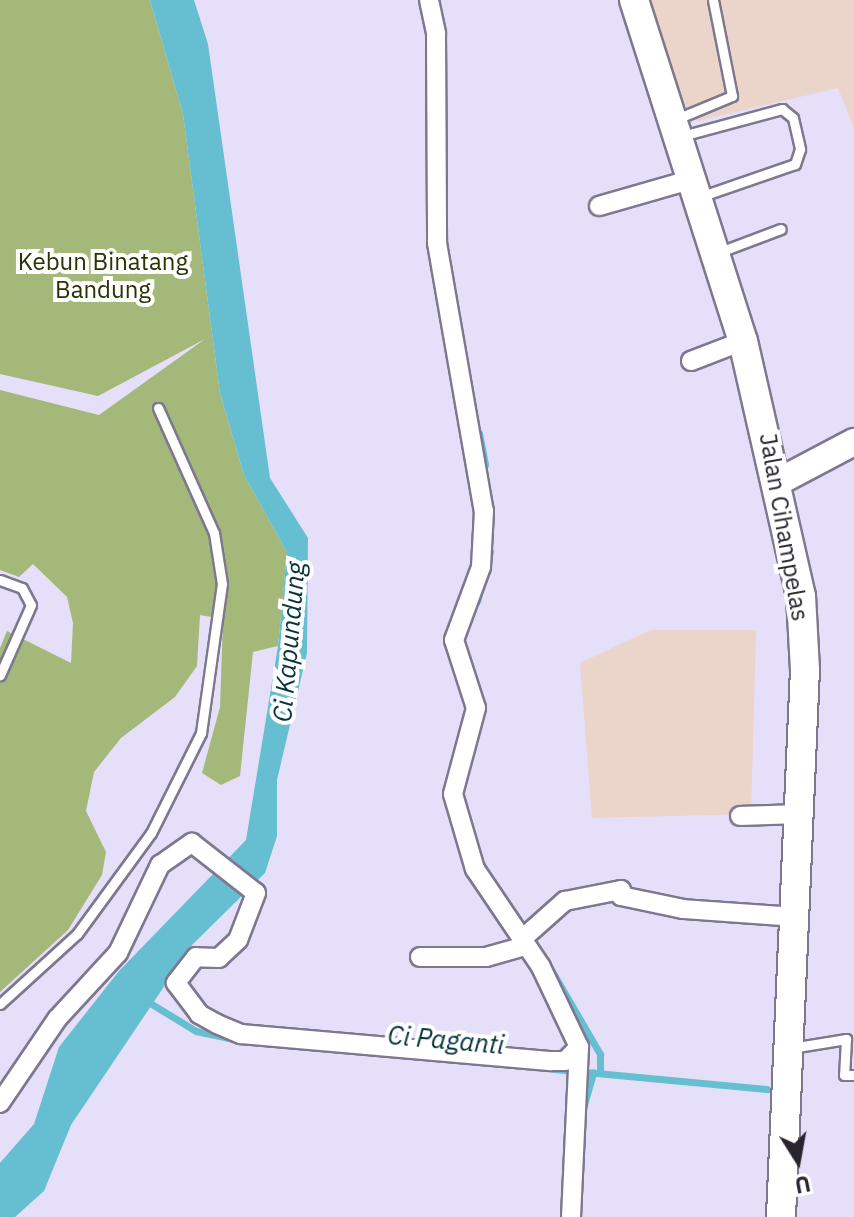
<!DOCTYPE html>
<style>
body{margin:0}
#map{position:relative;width:854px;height:1217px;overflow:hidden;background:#e5dff9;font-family:"IBM Plex Sans",sans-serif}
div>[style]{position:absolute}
.education>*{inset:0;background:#ebd4c9}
.forest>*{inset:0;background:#a4b979}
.water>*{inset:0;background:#66bfd1}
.stream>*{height:7px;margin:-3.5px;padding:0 3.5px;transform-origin:3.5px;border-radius:3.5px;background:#66bfd1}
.roads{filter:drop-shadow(2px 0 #7e788f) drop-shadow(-2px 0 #7e788f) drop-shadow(0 2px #7e788f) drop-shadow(0 -2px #7e788f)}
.lane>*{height:9px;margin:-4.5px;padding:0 4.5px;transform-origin:4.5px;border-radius:4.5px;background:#fff}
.street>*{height:18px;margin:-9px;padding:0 9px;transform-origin:9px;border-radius:9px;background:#fff}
.secondary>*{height:26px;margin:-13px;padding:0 13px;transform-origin:13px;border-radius:13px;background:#fff}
.primary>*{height:28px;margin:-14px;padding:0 14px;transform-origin:14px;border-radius:14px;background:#fff}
span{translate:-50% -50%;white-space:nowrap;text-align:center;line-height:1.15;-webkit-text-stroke:8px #fff;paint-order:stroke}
.park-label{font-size:24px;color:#283403}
.street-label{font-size:24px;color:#28252f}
.water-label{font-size:26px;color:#06333b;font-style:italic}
.north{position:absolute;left:758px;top:1121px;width:80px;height:80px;-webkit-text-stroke:6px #fff;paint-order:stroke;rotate:169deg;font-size:22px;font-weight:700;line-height:32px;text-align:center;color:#28252f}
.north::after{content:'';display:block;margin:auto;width:28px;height:36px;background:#28252f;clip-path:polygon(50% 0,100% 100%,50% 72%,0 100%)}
</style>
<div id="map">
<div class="education">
<div style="clip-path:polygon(651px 0,854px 0,854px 128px,838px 88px,697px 121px,680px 97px)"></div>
<div style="clip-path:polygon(651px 630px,756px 630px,751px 814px,592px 818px,580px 663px)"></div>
</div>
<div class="forest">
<div style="clip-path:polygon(0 0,150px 0,183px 114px,220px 393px,244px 475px,287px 552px,278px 646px,253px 652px,240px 776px,221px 785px,202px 773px,220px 707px,223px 619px,200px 615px,197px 666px,175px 697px,121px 738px,94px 772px,86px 811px,106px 852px,102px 875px,68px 930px,0 992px,0 648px,7px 631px,71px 663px,73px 623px,67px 597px,33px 564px,19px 577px,0 570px,0 390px,99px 415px,205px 339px,98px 396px,0 374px)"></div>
</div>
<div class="water">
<div style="clip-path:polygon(150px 0,194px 0,208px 44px,270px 478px,308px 538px,307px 653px,277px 780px,277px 836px,265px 873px,192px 945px,71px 1125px,44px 1191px,15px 1217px,0 1217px,0 1163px,34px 1124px,59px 1047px,119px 971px,246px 840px,278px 646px,287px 552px,244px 475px,220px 393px,183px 114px)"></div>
</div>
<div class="stream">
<div style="left:479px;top:433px;width:32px;rotate:79deg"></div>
<div style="left:477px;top:601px;width:51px;rotate:-75.1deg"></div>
<div style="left:553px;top:973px;width:94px;rotate:59.9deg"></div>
<div style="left:600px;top:1054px;width:19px;rotate:90deg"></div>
<div style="left:145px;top:1000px;width:60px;rotate:31.3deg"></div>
<div style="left:196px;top:1031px;width:40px;rotate:12deg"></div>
<div style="left:554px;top:1069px;width:214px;rotate:5.4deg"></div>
<div style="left:583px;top:1108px;width:37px;rotate:-74deg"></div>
</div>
<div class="roads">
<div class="lane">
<div style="left:674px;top:120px;width:63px;rotate:-22.5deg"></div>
<div style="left:732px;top:96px;width:98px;rotate:-101.2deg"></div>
<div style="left:682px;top:136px;width:104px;rotate:-15.1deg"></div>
<div style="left:782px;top:109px;width:14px;rotate:39deg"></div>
<div style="left:793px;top:118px;width:32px;rotate:77deg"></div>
<div style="left:800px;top:149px;width:16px;rotate:108deg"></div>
<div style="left:795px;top:164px;width:98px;rotate:161deg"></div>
<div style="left:717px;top:253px;width:68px;rotate:-20.6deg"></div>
<div style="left:0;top:580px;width:23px;rotate:20deg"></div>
<div style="left:22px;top:588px;width:19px;rotate:62deg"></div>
<div style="left:31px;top:605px;width:77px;rotate:113.9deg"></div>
<div style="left:0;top:1004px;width:104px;rotate:-42.3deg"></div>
<div style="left:77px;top:934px;width:125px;rotate:-53.8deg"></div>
<div style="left:151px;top:833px;width:112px;rotate:-63.4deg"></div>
<div style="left:201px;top:733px;width:150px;rotate:-82deg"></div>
<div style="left:222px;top:584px;width:52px;rotate:-98.9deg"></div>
<div style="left:214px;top:533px;width:137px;rotate:-114.1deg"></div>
<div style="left:791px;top:1048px;width:56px;rotate:-9.3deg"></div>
<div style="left:846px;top:1039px;width:36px;rotate:93deg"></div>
<div style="left:844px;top:1075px;width:10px"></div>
</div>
<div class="street">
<div style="left:429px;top:0;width:35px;rotate:78deg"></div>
<div style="left:436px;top:34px;width:209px;rotate:89.7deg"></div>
<div style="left:437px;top:243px;width:272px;rotate:80.1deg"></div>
<div style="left:484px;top:511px;width:56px;rotate:93.1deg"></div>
<div style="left:481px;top:567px;width:78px;rotate:110.3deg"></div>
<div style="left:454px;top:640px;width:71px;rotate:72.1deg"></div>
<div style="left:476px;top:708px;width:89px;rotate:105deg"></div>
<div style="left:453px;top:794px;width:78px;rotate:73.7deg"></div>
<div style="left:475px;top:869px;width:118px;rotate:56deg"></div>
<div style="left:541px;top:967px;width:89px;rotate:64.6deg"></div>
<div style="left:579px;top:1047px;width:170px;rotate:92.7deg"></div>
<div style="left:599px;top:206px;width:98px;rotate:-16deg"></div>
<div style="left:691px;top:361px;width:56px;rotate:-21deg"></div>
<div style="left:740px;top:816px;width:59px;rotate:-1.9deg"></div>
<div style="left:521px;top:940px;width:59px;rotate:-41.6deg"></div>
<div style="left:565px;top:901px;width:57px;rotate:-11.1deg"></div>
<div style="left:621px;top:890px;width:6px;rotate:90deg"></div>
<div style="left:621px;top:896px;width:63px;rotate:11.8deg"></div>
<div style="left:683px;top:909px;width:111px;rotate:4.1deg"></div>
<div style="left:420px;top:957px;width:66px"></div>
<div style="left:486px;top:957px;width:41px;rotate:-15.8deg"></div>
<div style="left:0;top:1103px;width:102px;rotate:-55.8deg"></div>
<div style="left:57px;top:1019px;width:90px;rotate:-47.3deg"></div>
<div style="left:118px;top:953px;width:98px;rotate:-64.5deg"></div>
<div style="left:160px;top:865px;width:39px;rotate:-35deg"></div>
<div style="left:192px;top:843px;width:81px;rotate:38deg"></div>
<div style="left:256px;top:893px;width:50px;rotate:111deg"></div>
<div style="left:238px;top:940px;width:26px;rotate:137deg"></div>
<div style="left:219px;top:958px;width:23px;rotate:-178deg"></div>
<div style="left:196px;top:957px;width:33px;rotate:128deg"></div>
<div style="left:176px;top:983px;width:39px;rotate:53deg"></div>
<div style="left:199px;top:1014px;width:21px;rotate:29deg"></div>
<div style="left:217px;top:1024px;width:26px;rotate:23deg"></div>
<div style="left:241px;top:1034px;width:312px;rotate:5deg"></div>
<div style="left:552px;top:1061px;width:13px"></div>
<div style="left:565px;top:1061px;width:20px;rotate:-45deg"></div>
</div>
<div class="secondary">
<div style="left:780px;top:481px;width:84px;rotate:-27.8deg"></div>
</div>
<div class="primary">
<div style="left:634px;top:0;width:358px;rotate:72.3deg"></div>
<div style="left:743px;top:341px;width:262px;rotate:77.2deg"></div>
<div style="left:801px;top:596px;width:73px;rotate:86.9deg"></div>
<div style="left:805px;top:669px;width:549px;rotate:92.51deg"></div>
</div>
</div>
<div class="park-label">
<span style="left:103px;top:276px">Kebun Binatang<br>Bandung</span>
</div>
<div class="street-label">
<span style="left:784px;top:527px;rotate:80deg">Jalan Cihampelas</span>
</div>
<div class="water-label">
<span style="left:289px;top:642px;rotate:-85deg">Ci Kapundung</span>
<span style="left:446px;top:1040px;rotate:5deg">Ci Paganti</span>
</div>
<div class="north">U</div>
</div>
